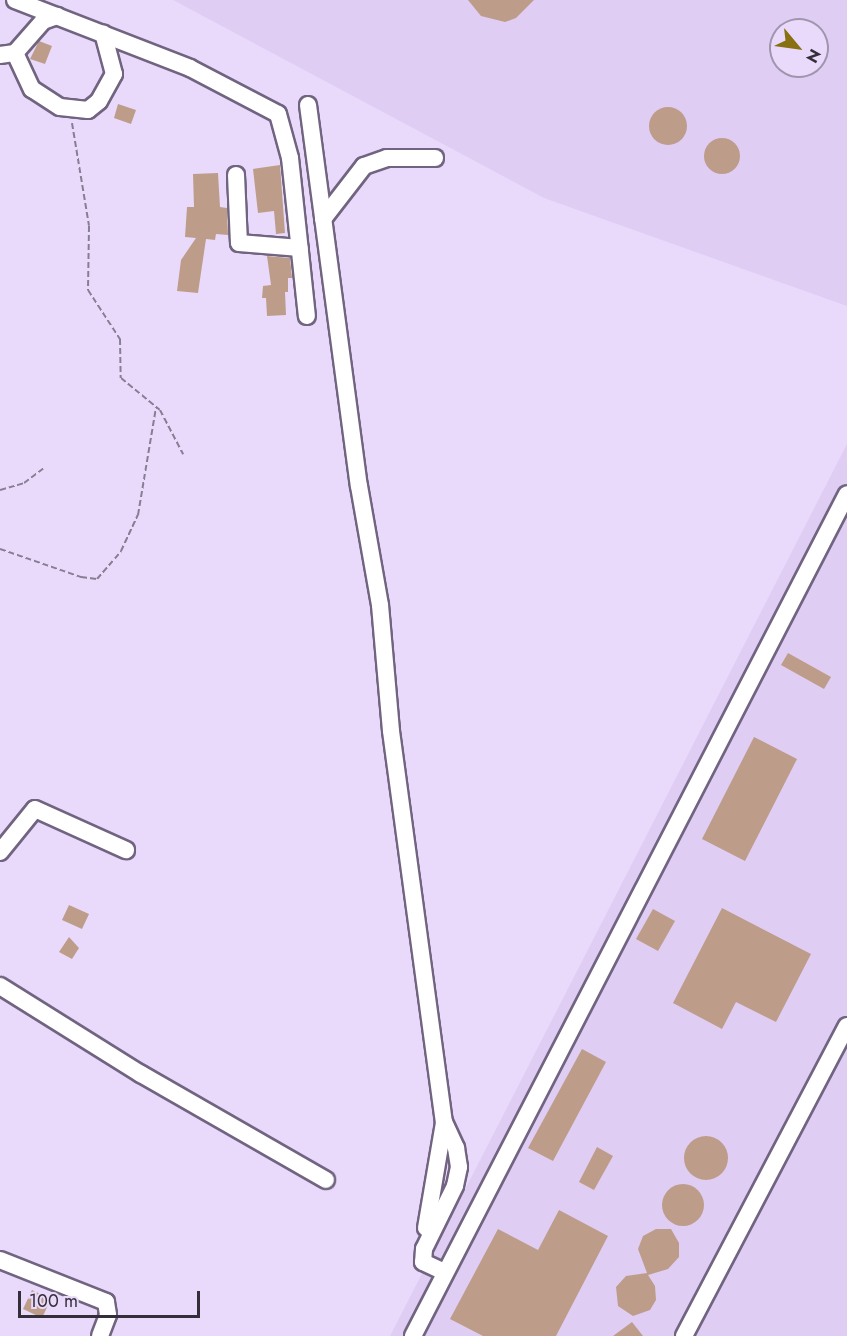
<!DOCTYPE html>
<style>
body{margin:0}
#map{position:relative;width:847px;height:1336px;overflow:hidden;background:#e9dafb;font-family:Jost,sans-serif}
div>[style]{position:absolute}
.built>*{inset:0;background:#dfcdf4}
.building>*{inset:0;background:#bd9d89}
.round{border-radius:50%}
.path>*{height:2px;margin-top:-1px;transform-origin:0;background:repeating-linear-gradient(90deg,#887e94 0 6px,transparent 0 9px)}
.roads{filter:drop-shadow(2px 0 #716481) drop-shadow(-2px 0 #716481) drop-shadow(0 2px #716481) drop-shadow(0 -2px #716481)}
.minor>*{height:16px;margin:-8px;padding:0 8px;transform-origin:8px;border-radius:8px;background:#fff}
span{translate:-50% -50%;white-space:nowrap;text-align:center;line-height:1.15;-webkit-text-stroke:4.5px #e9dafb;paint-order:stroke}
.north{position:absolute;left:769px;top:18px;width:60px;height:60px;box-sizing:border-box;background:#e9dafb;border:2px solid #a195ae;border-radius:50%;rotate:119deg;font-size:16px;font-weight:700;line-height:24px;text-align:center;color:#342e3a}
.north::after{content:'';display:block;margin:auto;width:21px;height:27px;background:#887011;clip-path:polygon(50% 0,100% 100%,50% 72%,0 100%)}
.scale{position:absolute;left:18px;top:1291px;width:182px;height:27px;box-sizing:border-box;border:3px solid #342e3a;border-top:0;padding-left:8px;font-size:18px;line-height:21px;white-space:nowrap;color:#342e3a;-webkit-text-stroke:4px #e9dafb;paint-order:stroke}
</style>
<div id="map">
<div class="built">
<div style="clip-path:polygon(evenodd,173px 0,847px 0,847px 306px,544px 198px,173px 0,781px 30px,817px 30px,817px 66px,781px 66px,781px 30px)"></div>
<div style="clip-path:polygon(847px 444px,847px 1336px,390px 1336px)"></div>
</div>
<div class="building">
<div style="clip-path:polygon(468px 0,534px 0,516px 18px,505px 22px,481px 16px)"></div>
<div style="clip-path:polygon(39px 41px,52px 46px,45px 64px,30px 59px)"></div>
<div style="clip-path:polygon(118px 104px,136px 110px,131px 124px,114px 118px)"></div>
<div class="round" style="left:649px;top:107px;width:38px;height:38px"></div>
<div class="round" style="left:704px;top:138px;width:36px;height:36px"></div>
<div style="clip-path:polygon(280px 165px,285px 233px,276px 234px,274px 211px,258px 213px,253px 169px)"></div>
<div style="clip-path:polygon(218px 173px,220px 207px,227px 208px,228px 235px,216px 234px,215px 240px,206px 239px,198px 293px,177px 291px,181px 260px,196px 238px,185px 237px,187px 207px,194px 207px,193px 174px)"></div>
<div style="clip-path:polygon(267px 256px,290px 258px,292px 278px,288px 278px,288px 292px,285px 292px,286px 315px,267px 316px,266px 298px,262px 298px,263px 286px,271px 285px)"></div>
<div style="clip-path:polygon(788px 653px,831px 677px,824px 689px,781px 665px)"></div>
<div style="clip-path:polygon(754px 737px,797px 759px,745px 861px,702px 839px)"></div>
<div style="clip-path:polygon(69px 905px,89px 914px,82px 929px,62px 920px)"></div>
<div style="clip-path:polygon(722px 908px,811px 954px,776px 1022px,736px 1002px,722px 1029px,673px 1003px)"></div>
<div style="clip-path:polygon(653px 909px,675px 921px,658px 951px,636px 939px)"></div>
<div style="clip-path:polygon(69px 937px,79px 948px,72px 959px,59px 952px)"></div>
<div style="clip-path:polygon(582px 1049px,606px 1062px,553px 1161px,528px 1148px)"></div>
<div class="round" style="left:684px;top:1136px;width:44px;height:44px"></div>
<div style="clip-path:polygon(597px 1147px,613px 1156px,594px 1190px,579px 1182px)"></div>
<div class="round" style="left:662px;top:1184px;width:42px;height:42px"></div>
<div style="clip-path:polygon(559px 1210px,608px 1236px,556px 1336px,483px 1336px,450px 1319px,498px 1229px,538px 1250px)"></div>
<div style="clip-path:polygon(656px 1229px,671px 1229px,679px 1243px,679px 1257px,668px 1269px,648px 1275px,655px 1286px,656px 1300px,650px 1310px,633px 1316px,618px 1306px,616px 1287px,626px 1276px,647px 1273px,638px 1249px,643px 1236px)"></div>
<div style="clip-path:polygon(32px 1290px,51px 1299px,42px 1318px,23px 1309px)"></div>
<div style="clip-path:polygon(632px 1322px,643px 1336px,613px 1336px)"></div>
</div>
<div class="path">
<div style="left:72px;top:123px;width:104px;rotate:80.6deg"></div>
<div style="left:89px;top:226px;width:64px;rotate:90.9deg"></div>
<div style="left:88px;top:290px;width:59px;rotate:56.9deg"></div>
<div style="left:120px;top:339px;width:39px;rotate:89deg"></div>
<div style="left:121px;top:378px;width:50px;rotate:39.4deg"></div>
<div style="left:160px;top:410px;width:50px;rotate:62.4deg"></div>
<div style="left:0;top:490px;width:25px;rotate:-16deg"></div>
<div style="left:24px;top:483px;width:25px;rotate:-37deg"></div>
<div style="left:0;top:549px;width:86px;rotate:19.1deg"></div>
<div style="left:81px;top:577px;width:16px;rotate:7deg"></div>
<div style="left:97px;top:579px;width:37px;rotate:-49deg"></div>
<div style="left:121px;top:551px;width:40px;rotate:-65deg"></div>
<div style="left:138px;top:515px;width:109px;rotate:-80.5deg"></div>
</div>
<div class="roads">
<div class="minor">
<div style="left:15px;top:0;width:188px;rotate:21.2deg"></div>
<div style="left:190px;top:68px;width:99px;rotate:27.6deg"></div>
<div style="left:278px;top:114px;width:46px;rotate:74.7deg"></div>
<div style="left:290px;top:158px;width:159px;rotate:83.9deg"></div>
<div style="left:15px;top:53px;width:43px;rotate:-48.8deg"></div>
<div style="left:43px;top:21px;width:15px;rotate:-20deg"></div>
<div style="left:0;top:55px;width:15px;rotate:-8deg"></div>
<div style="left:15px;top:53px;width:40px;rotate:65deg"></div>
<div style="left:32px;top:89px;width:33px;rotate:33deg"></div>
<div style="left:60px;top:107px;width:28px;rotate:6deg"></div>
<div style="left:88px;top:110px;width:14px;rotate:-39deg"></div>
<div style="left:99px;top:101px;width:31px;rotate:-61deg"></div>
<div style="left:114px;top:74px;width:42px;rotate:-105deg"></div>
<div style="left:308px;top:105px;width:384px;rotate:82.4deg"></div>
<div style="left:359px;top:486px;width:121px;rotate:80deg"></div>
<div style="left:380px;top:605px;width:126px;rotate:85deg"></div>
<div style="left:391px;top:731px;width:395px;rotate:82.3deg"></div>
<div style="left:444px;top:1122px;width:29px;rotate:65deg"></div>
<div style="left:456px;top:1148px;width:19px;rotate:81deg"></div>
<div style="left:459px;top:1167px;width:19px;rotate:102deg"></div>
<div style="left:455px;top:1186px;width:70px;rotate:116.2deg"></div>
<div style="left:424px;top:1249px;width:13px;rotate:94deg"></div>
<div style="left:423px;top:1262px;width:23px;rotate:25deg"></div>
<div style="left:236px;top:175px;width:68px;rotate:87.5deg"></div>
<div style="left:239px;top:243px;width:61px;rotate:4.7deg"></div>
<div style="left:323px;top:219px;width:67px;rotate:-52.3deg"></div>
<div style="left:364px;top:166px;width:24px;rotate:-19deg"></div>
<div style="left:387px;top:158px;width:48px"></div>
<div style="left:0;top:852px;width:55px;rotate:-50.9deg"></div>
<div style="left:35px;top:809px;width:100px;rotate:24.3deg"></div>
<div style="left:0;top:986px;width:166px;rotate:32deg"></div>
<div style="left:141px;top:1074px;width:213px;rotate:29.8deg"></div>
<div style="left:426px;top:1228px;width:107px;rotate:-80.3deg"></div>
<div style="left:0;top:1260px;width:114px;rotate:21.6deg"></div>
<div style="left:106px;top:1302px;width:13px;rotate:81deg"></div>
<div style="left:108px;top:1315px;width:22px;rotate:111deg"></div>
<div style="left:413px;top:1336px;width:947px;rotate:-62.73deg"></div>
<div style="left:684px;top:1336px;width:350px;rotate:-62.3deg"></div>
</div>
</div>
<div class="north">N</div>
<div class="scale">100 m</div>
</div>
